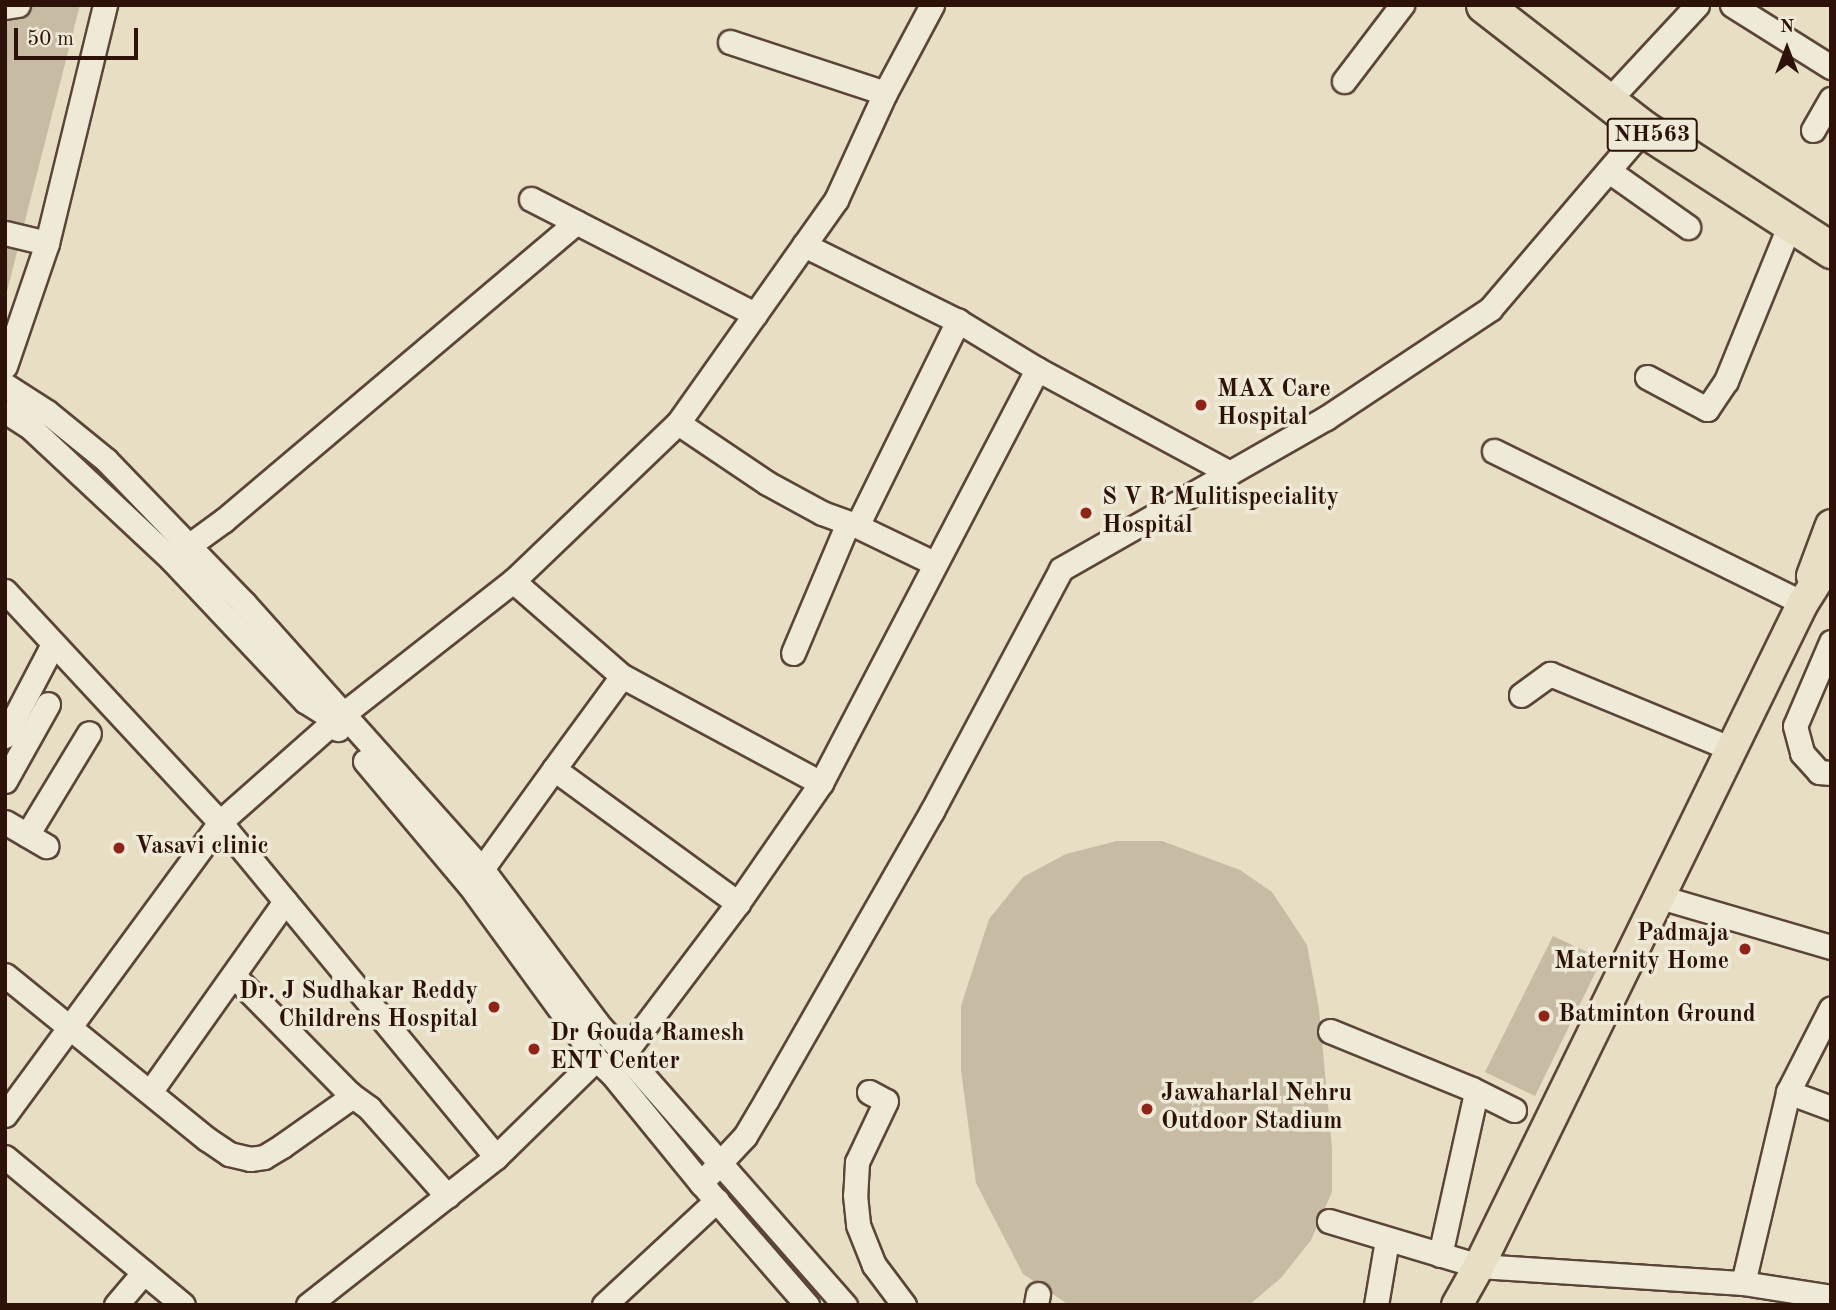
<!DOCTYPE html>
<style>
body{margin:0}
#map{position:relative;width:1836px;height:1310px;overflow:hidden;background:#e7dec3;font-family:"Old Standard TT",serif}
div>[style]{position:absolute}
.green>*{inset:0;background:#c7bba3}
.roads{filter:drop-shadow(2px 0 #5b4538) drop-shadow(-2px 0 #5b4538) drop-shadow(0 2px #5b4538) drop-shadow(0 -2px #5b4538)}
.minor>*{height:23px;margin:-11.5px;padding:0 11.5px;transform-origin:11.5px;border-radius:11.5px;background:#efead8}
.major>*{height:30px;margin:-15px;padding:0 15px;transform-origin:15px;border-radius:15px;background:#e7dec3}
.highway>*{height:35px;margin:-17.5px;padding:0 17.5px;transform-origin:17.5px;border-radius:17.5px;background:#e7dec3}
.dots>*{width:19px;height:19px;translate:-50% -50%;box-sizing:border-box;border:4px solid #efead8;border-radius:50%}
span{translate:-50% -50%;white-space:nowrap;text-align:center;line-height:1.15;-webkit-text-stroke:7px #efead8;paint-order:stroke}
.shield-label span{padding:2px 5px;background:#efead8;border:2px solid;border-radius:5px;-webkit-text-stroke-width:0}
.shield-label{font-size:23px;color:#2c1209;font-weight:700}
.poi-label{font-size:24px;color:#2c1209;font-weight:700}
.left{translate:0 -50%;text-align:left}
.right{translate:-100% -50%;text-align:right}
.frame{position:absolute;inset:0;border:7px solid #2c1209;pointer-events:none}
.north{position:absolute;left:1752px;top:14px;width:70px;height:70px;-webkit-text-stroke:5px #efead8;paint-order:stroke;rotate:0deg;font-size:19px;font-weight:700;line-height:28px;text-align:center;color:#2c1209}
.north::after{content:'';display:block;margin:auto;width:24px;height:32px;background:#2c1209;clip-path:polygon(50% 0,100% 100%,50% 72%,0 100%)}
.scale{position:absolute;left:14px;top:28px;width:124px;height:32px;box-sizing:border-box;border:4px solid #2c1209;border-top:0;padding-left:9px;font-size:21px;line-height:24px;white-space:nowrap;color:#2c1209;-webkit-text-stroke:5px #efead8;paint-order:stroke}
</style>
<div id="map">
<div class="green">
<div style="clip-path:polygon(5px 5px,80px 5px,5px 299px)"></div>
<div style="clip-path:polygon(1117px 841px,1162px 841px,1240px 870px,1272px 892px,1307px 945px,1319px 1009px,1332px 1148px,1332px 1192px,1311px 1240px,1281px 1278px,1249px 1305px,1069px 1305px,1023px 1274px,976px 1183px,961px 1070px,961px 1006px,989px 919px,1023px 877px,1066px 854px)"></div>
<div style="clip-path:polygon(1553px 936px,1602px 959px,1535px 1096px,1485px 1072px)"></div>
</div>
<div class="roads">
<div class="minor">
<div style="left:1732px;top:5px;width:117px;rotate:32.1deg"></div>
<div style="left:5px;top:7px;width:13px;rotate:-9deg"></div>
<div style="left:730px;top:42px;width:163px;rotate:18.2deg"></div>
<div style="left:1344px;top:81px;width:96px;rotate:-52.7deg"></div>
<div style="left:1620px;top:88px;width:113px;rotate:-47.1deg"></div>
<div style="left:1813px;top:130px;width:36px;rotate:-60deg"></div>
<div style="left:1609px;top:171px;width:97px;rotate:35.3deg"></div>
<div style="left:531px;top:199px;width:252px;rotate:27.2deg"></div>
<div style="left:5px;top:233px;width:43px;rotate:13.4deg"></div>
<div style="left:804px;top:245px;width:172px;rotate:26.3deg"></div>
<div style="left:958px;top:321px;width:92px;rotate:31.3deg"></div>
<div style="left:5px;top:366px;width:130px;rotate:-71.1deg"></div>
<div style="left:47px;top:243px;width:245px;rotate:-76.3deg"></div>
<div style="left:1647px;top:377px;width:68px;rotate:28.1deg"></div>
<div style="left:1707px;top:409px;width:34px;rotate:-56deg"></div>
<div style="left:1726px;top:381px;width:170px;rotate:-67.8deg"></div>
<div style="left:5px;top:385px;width:50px;rotate:32.7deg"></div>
<div style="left:47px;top:412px;width:76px;rotate:39.1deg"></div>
<div style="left:106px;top:460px;width:199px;rotate:46deg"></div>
<div style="left:244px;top:603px;width:357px;rotate:48.2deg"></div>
<div style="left:482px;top:869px;width:192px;rotate:53.2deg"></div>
<div style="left:597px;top:1023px;width:376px;rotate:48.7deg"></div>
<div style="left:5px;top:411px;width:31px;rotate:33deg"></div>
<div style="left:31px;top:428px;width:193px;rotate:43.1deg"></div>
<div style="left:172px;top:560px;width:194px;rotate:46.7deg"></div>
<div style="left:305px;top:701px;width:26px;rotate:32deg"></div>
<div style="left:327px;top:715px;width:18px;rotate:52deg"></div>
<div style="left:678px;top:423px;width:107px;rotate:34deg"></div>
<div style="left:767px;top:483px;width:63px;rotate:28.6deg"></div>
<div style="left:822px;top:513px;width:37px;rotate:20deg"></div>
<div style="left:857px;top:526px;width:229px;rotate:-63.8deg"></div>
<div style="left:1494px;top:451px;width:344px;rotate:26.2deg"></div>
<div style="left:857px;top:526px;width:85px;rotate:25.7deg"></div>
<div style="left:191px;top:544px;width:41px;rotate:-36deg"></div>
<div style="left:224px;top:520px;width:461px;rotate:-40.2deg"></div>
<div style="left:513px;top:581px;width:145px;rotate:41.1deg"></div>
<div style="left:622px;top:676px;width:226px;rotate:28.3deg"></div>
<div style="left:821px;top:783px;width:146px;rotate:124.7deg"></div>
<div style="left:738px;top:903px;width:189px;rotate:127.1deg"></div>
<div style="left:5px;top:591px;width:316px;rotate:47.1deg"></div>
<div style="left:220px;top:822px;width:434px;rotate:50.5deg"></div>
<div style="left:1831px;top:642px;width:91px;rotate:113.2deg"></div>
<div style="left:1795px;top:726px;width:28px;rotate:75deg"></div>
<div style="left:1802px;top:753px;width:25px;rotate:48deg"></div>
<div style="left:1819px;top:772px;width:12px;rotate:5deg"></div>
<div style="left:793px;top:653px;width:141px;rotate:-67.1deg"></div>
<div style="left:1521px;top:695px;width:36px;rotate:-36deg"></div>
<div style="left:1550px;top:674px;width:197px;rotate:22.4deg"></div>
<div style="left:5px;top:736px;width:104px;rotate:-62.4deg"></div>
<div style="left:365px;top:761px;width:163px;rotate:50deg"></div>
<div style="left:470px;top:886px;width:214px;rotate:53.9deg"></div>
<div style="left:596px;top:1059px;width:22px;rotate:43deg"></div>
<div style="left:612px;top:1074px;width:141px;rotate:50.8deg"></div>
<div style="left:701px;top:1183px;width:162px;rotate:49deg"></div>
<div style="left:554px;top:769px;width:115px;rotate:-53.8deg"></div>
<div style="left:5px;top:781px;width:88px;rotate:-60.8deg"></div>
<div style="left:821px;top:783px;width:467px;rotate:-62.4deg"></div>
<div style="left:1037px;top:369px;width:219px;rotate:28.3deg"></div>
<div style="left:5px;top:822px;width:48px;rotate:30.3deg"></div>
<div style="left:27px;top:835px;width:119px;rotate:-58.7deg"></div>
<div style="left:474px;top:880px;width:137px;rotate:-54.2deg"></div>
<div style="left:554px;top:769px;width:228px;rotate:36.1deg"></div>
<div style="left:1660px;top:897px;width:178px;rotate:16.3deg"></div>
<div style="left:5px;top:975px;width:260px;rotate:39.1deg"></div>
<div style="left:207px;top:1139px;width:27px;rotate:34deg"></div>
<div style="left:229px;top:1154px;width:22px;rotate:13deg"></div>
<div style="left:250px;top:1159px;width:14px;rotate:-8deg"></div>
<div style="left:264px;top:1157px;width:21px;rotate:-31deg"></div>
<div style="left:282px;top:1146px;width:80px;rotate:-35.3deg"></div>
<div style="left:347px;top:1100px;width:7px;rotate:-63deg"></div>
<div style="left:350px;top:1094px;width:164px;rotate:-134.5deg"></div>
<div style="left:1330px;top:1031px;width:153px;rotate:22.2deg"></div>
<div style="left:1472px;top:1089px;width:47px;rotate:26.6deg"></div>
<div style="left:150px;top:1092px;width:234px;rotate:-54.7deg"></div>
<div style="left:869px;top:1092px;width:19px;rotate:28deg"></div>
<div style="left:886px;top:1101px;width:68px;rotate:115.4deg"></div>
<div style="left:857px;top:1162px;width:33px;rotate:93deg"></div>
<div style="left:855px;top:1195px;width:30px;rotate:84deg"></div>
<div style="left:858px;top:1225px;width:43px;rotate:68.2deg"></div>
<div style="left:874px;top:1265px;width:50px;rotate:53.1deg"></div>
<div style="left:1788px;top:1092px;width:46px;rotate:20.4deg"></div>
<div style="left:350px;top:1094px;width:24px;rotate:36deg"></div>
<div style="left:369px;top:1108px;width:118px;rotate:48.4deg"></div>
<div style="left:5px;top:1115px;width:363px;rotate:-53.7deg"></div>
<div style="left:220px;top:822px;width:151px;rotate:-41.5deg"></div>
<div style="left:333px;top:722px;width:229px;rotate:-38.1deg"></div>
<div style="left:513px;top:581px;width:228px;rotate:-43.8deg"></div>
<div style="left:678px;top:423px;width:273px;rotate:-54.7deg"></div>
<div style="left:836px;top:200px;width:118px;rotate:-65.4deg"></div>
<div style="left:885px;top:93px;width:100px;rotate:-61.9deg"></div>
<div style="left:5px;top:1157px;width:231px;rotate:39.7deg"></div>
<div style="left:701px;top:1183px;width:64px;rotate:-46.9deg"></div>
<div style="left:745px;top:1136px;width:43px;rotate:-59.3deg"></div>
<div style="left:767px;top:1099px;width:332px;rotate:-60.2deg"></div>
<div style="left:932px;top:811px;width:274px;rotate:-61.9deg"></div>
<div style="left:1061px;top:569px;width:305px;rotate:-29.7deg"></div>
<div style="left:1326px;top:418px;width:197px;rotate:-33.6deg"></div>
<div style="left:1490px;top:309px;width:237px;rotate:-49.5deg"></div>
<div style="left:1329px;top:1221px;width:157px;rotate:16.7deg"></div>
<div style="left:1479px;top:1266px;width:265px;rotate:3.7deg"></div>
<div style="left:1743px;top:1283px;width:89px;rotate:9deg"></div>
<div style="left:1440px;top:1255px;width:167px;rotate:-77.5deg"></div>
<div style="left:1743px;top:1283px;width:196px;rotate:-76.7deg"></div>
<div style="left:1788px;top:1092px;width:94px;rotate:-62.9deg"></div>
<div style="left:116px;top:1305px;width:43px;rotate:-49.7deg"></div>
<div style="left:308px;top:1305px;width:239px;rotate:-38.2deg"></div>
<div style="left:496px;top:1157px;width:140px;rotate:-44.4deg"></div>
<div style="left:604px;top:1305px;width:154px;rotate:-42.9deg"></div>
<div style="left:1036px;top:1305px;width:11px;rotate:-80deg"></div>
<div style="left:1376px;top:1305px;width:66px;rotate:-80.4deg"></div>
</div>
<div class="major">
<div style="left:1812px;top:576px;width:54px;rotate:-69.6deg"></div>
<div style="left:1457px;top:1305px;width:45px;rotate:-60.6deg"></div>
<div style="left:1479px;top:1266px;width:738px;rotate:-63.96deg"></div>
<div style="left:1803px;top:603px;width:52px;rotate:-57.5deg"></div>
</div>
<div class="highway">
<div style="left:1484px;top:5px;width:202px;rotate:37.8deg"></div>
<div style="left:1644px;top:129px;width:223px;rotate:32.9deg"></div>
</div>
</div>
<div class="dots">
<div style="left:1201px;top:405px;background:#8f2418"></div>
<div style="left:1086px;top:513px;background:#8f2418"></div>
<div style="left:119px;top:848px;background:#8f2418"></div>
<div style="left:1745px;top:949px;background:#8f2418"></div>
<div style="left:494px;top:1007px;background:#8f2418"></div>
<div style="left:1544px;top:1016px;background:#8f2418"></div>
<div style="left:534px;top:1049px;background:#8f2418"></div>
<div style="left:1147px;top:1109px;background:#8f2418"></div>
</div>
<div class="shield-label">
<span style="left:1652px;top:135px">NH563</span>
</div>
<div class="poi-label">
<span class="left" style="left:1217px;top:405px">MAX Care<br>Hospital</span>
<span class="left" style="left:1102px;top:513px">S V R Mulitispeciality<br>Hospital</span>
<span class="left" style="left:135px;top:848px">Vasavi clinic</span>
<span class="right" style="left:1729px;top:949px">Padmaja<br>Maternity Home</span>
<span class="right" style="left:478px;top:1007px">Dr. J Sudhakar Reddy<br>Childrens Hospital</span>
<span class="left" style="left:1558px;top:1016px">Batminton Ground</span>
<span class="left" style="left:550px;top:1049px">Dr Gouda Ramesh<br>ENT Center</span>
<span class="left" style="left:1161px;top:1109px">Jawaharlal Nehru<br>Outdoor Stadium</span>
</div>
<div class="frame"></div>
<div class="north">N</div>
<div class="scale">50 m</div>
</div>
